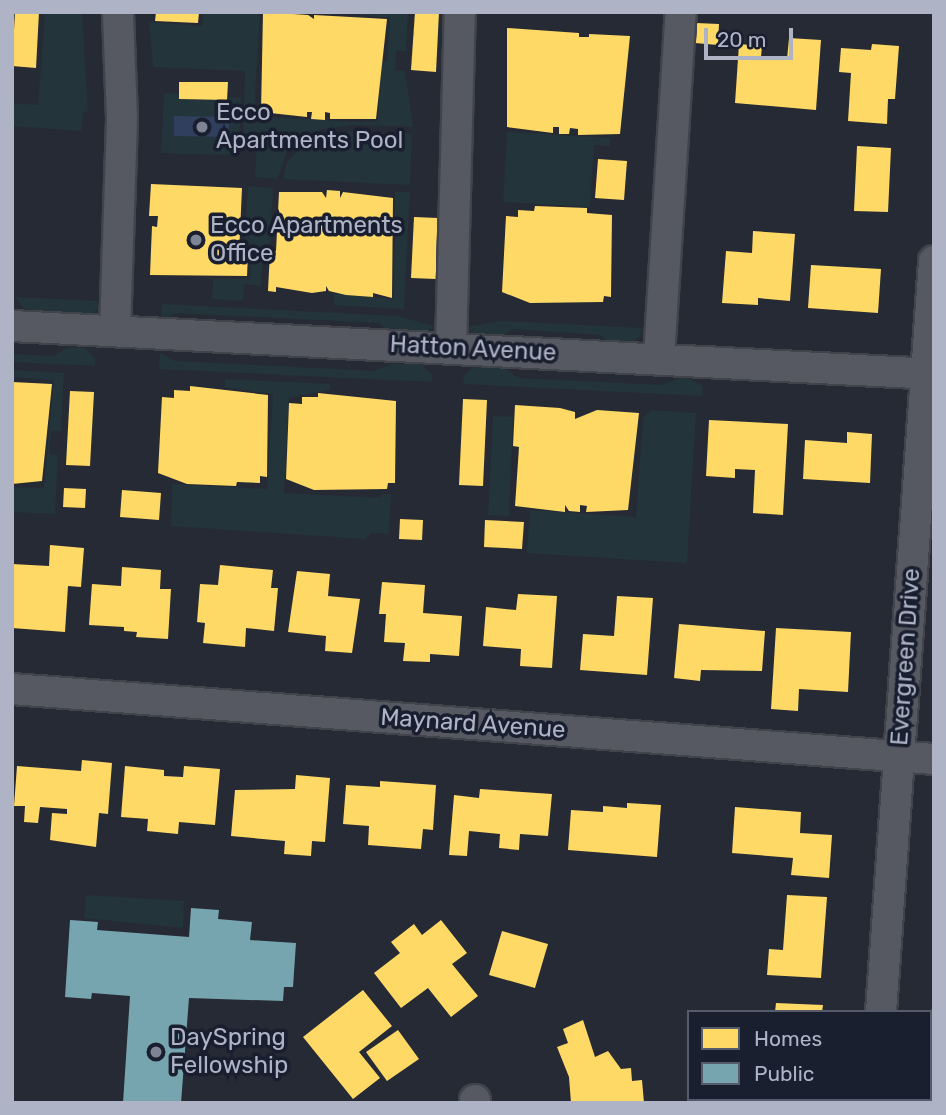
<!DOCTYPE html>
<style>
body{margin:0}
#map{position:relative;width:946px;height:1115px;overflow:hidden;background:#262a34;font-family:Rubik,sans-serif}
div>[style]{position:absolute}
.green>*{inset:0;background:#23343a}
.water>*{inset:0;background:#313f5e}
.homes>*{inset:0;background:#ffd966}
.public>*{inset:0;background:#76a5af}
.roads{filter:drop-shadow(2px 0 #42444c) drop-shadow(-2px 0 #42444c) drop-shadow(0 2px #42444c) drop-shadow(0 -2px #42444c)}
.minor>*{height:30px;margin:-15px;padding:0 15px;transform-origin:15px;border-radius:15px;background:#565862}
.dots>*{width:19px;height:19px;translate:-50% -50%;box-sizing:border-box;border:4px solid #191f2e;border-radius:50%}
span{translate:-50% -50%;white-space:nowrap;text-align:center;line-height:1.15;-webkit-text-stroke:7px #191f2e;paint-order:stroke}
.poi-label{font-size:24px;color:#aeb4c6}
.left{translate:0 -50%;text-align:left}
.street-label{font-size:24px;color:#aeb4c6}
.frame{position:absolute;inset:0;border:14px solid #aeb4c6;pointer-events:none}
.legend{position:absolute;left:687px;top:1010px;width:245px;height:91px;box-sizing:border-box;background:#191f2e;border:2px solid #555b6b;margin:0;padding:9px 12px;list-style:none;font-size:21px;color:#aeb4c6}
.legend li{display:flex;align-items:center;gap:14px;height:35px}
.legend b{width:35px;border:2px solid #555b6b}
.scale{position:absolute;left:704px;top:28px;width:89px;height:32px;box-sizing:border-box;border:4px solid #aeb4c6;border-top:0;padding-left:9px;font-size:21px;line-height:24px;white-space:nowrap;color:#aeb4c6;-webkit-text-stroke:5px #191f2e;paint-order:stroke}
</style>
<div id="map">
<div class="green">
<div style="clip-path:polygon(45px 12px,82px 12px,88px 112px,83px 112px,81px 131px,12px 126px,12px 103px,38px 105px)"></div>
<div style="clip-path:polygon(203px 12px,260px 12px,254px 116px,357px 122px,378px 121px,380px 61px,387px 61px,390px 18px,339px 12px,408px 12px,406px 51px,396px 51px,395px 70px,405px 71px,413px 127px,352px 125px,318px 130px,288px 149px,277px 179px,255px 177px,257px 140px,243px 139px,245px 71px,153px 67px,149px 22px,202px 26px)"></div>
<div style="clip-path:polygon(164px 93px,179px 94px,179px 99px,241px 97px,239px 148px,226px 155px,161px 153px)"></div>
<div style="clip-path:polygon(348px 131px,412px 134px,410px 185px,283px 179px,287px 162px,305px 144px)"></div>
<div style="clip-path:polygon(507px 132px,610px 138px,610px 146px,594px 145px,590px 207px,503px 202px)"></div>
<div style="clip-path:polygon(248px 186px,273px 188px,270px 249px,263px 249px,261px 286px,244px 284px,243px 301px,212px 299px,213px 279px,250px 279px,251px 251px,244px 250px)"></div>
<div style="clip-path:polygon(395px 192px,410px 192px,404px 309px,334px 305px,334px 293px,394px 299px)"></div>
<div style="clip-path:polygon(15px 297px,98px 301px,98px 309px,86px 318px,24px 309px)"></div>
<div style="clip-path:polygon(162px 304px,397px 316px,434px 326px,423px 335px,389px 331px,379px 323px,176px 313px,161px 321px)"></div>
<div style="clip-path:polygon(501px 321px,642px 328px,641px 335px,631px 344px,612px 344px,600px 335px,513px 329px,501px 337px,476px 338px,466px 327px)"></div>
<div style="clip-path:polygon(69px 347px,85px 348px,95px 358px,95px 366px,12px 362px,12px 354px,53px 356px)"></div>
<div style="clip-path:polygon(160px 353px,175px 361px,374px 371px,392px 364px,421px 364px,432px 374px,432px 382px,159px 369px)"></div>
<div style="clip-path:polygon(474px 366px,504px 368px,518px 378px,662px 385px,685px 376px,703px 386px,702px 396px,463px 384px,464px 376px)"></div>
<div style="clip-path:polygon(12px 370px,64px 373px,61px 431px,51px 431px,49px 454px,58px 455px,55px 514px,12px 512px,12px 487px,44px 488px,54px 380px,12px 377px)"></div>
<div style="clip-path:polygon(225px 379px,330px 384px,330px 390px,289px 398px,284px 493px,381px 498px,381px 494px,391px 494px,389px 534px,371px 533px,365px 539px,171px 526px,172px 484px,267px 489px,273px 394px,225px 387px)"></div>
<div style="clip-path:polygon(651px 410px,696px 413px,687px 563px,527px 553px,530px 510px,636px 517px,643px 418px)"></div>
<div style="clip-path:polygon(493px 416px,513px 417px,509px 516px,488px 515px)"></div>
<div style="clip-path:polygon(86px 895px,184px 901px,183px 928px,84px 918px)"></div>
</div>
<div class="water">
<div style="clip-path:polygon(174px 116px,229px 117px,229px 137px,174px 136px)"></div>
</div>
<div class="homes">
<div style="clip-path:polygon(15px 12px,39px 12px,36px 68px,12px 66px)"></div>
<div style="clip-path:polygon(156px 12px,199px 12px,198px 23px,155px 21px)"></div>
<div style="clip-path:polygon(263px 12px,308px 15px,314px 19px,314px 15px,387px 19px,376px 119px,330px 119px,330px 113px,325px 112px,325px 120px,311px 119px,312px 112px,307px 112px,307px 117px,261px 112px)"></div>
<div style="clip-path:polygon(415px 12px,439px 12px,436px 72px,411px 70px)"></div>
<div style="clip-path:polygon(696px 23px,719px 24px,718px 45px,695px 43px)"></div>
<div style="clip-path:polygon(507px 28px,579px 33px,579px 37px,589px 37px,589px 34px,630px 36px,620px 134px,578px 135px,578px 129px,570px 128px,569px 134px,559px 134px,559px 127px,553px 127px,553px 133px,507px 127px)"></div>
<div style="clip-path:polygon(789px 38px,821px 40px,816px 110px,735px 103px,739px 44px,762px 46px,761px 57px,787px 59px)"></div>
<div style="clip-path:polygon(872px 44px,899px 46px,895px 99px,888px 99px,887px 124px,848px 121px,851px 73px,839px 72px,841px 48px,871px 50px)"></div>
<div style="clip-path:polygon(179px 82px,228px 82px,227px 100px,179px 99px)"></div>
<div style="clip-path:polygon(857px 146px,891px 148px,888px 212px,854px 211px)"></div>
<div style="clip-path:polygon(598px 159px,627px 161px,624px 200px,595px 198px)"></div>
<div style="clip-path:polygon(151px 184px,242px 188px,239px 254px,248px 254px,247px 276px,150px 275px,152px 226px,157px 227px,158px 216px,149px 216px)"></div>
<div style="clip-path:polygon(327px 190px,340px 191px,340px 198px,343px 192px,393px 198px,392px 298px,373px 293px,373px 297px,346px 295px,329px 291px,326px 286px,326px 291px,312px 293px,276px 287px,276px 292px,268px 291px,270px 251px,276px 251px,279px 192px,322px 192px,326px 198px)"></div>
<div style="clip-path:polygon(535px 206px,587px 208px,587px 213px,612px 215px,611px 297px,604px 296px,603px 302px,530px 303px,502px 292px,506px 216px,518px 217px,518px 210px,534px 211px)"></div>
<div style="clip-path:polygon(414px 217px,438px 218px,436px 279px,411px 278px)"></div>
<div style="clip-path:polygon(753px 231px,795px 234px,790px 301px,758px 298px,758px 305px,722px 303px,726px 251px,752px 253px)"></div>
<div style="clip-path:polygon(811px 265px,881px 269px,878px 313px,808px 308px)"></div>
<div style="clip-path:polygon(12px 382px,52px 384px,42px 481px,12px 484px)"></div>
<div style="clip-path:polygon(190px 386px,268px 395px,267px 477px,260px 476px,260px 483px,237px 482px,236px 486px,187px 484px,158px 473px,162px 397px,174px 398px,174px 390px,190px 391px)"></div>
<div style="clip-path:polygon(70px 391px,94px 392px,90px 466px,66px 465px)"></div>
<div style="clip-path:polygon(318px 393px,396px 401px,395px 483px,388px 483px,387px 489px,314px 490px,286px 479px,289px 403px,302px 404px,302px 397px,318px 397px)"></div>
<div style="clip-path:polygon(463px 399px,487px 400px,483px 486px,459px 485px)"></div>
<div style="clip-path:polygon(515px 405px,560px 408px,575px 412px,575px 419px,597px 410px,639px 413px,628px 510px,586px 512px,587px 506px,580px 505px,580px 512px,569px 511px,565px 505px,565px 512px,515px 506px,519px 447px,513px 446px)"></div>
<div style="clip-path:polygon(709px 420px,788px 424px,783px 515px,753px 513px,755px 470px,735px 469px,735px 478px,706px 476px)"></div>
<div style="clip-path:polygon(847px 432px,872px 434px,870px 483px,803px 479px,805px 440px,847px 443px)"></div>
<div style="clip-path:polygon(64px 488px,86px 489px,85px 508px,63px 507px)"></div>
<div style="clip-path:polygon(122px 490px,161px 493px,159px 520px,120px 517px)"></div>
<div style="clip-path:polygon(400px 519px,423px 520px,422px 540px,399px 539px)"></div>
<div style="clip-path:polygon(485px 520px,524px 522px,522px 549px,484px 547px)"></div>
<div style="clip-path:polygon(50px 545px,84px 548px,81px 587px,68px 586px,65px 632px,12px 628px,12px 564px,49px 566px)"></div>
<div style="clip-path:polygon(220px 565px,273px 570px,271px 588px,278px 588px,274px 631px,246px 628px,245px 647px,203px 643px,205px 623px,197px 622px,200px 584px,218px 585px)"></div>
<div style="clip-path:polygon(122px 567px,161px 570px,160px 589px,171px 589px,168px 639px,136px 637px,137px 632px,124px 631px,124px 627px,89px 625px,92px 584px,121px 586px)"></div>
<div style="clip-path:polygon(297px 571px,330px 574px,328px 596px,360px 599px,352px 653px,325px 651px,326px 636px,288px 632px)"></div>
<div style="clip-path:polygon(382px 582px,425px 585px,423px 613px,462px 616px,459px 656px,430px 654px,430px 662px,403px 661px,405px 643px,384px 642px,386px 614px,379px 614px)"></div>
<div style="clip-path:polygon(518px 594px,557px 596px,552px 668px,520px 666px,521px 649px,483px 646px,486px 607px,516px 610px)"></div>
<div style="clip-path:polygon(617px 596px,653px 598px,647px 675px,580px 670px,583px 634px,614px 636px)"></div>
<div style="clip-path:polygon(679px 624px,765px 631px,762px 671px,701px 670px,700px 681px,674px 678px)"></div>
<div style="clip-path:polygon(776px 628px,851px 632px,848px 692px,799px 689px,798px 711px,771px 709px)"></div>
<div style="clip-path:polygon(82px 760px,112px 763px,108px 814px,99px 813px,96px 847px,50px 840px,52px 813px,67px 814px,67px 809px,40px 807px,38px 823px,24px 822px,25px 806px,14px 806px,17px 766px,81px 771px)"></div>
<div style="clip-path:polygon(125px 766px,164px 770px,164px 776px,183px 777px,184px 766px,220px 769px,215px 825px,179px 822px,178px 834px,147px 831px,148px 819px,121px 817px)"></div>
<div style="clip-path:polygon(296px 775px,330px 778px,325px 842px,312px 841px,311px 856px,284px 854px,285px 841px,231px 836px,235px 790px,295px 789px)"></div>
<div style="clip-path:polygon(380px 781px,436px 785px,433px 830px,423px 829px,421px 849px,368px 845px,369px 826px,343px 824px,346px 785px,380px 787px)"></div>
<div style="clip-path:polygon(480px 789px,552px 794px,548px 836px,520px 834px,519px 850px,499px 848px,500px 834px,469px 831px,467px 856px,449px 855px,454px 795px,479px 798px)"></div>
<div style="clip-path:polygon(627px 803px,661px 805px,657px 857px,568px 850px,571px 810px,603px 812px,603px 806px,627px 808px)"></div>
<div style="clip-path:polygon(735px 807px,801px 812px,800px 833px,832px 835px,829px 878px,791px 875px,793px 858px,732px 853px)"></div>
<div style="clip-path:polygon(787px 895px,827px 897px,821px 978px,767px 975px,769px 949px,783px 950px)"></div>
<div style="clip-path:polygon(441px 920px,467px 953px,452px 964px,478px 996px,451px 1017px,428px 988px,401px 1008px,374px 973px,400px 953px,391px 942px,414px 924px,422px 935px)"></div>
<div style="clip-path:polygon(502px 931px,548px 944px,535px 988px,489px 975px)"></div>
<div style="clip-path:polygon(363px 990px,392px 1026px,359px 1052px,380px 1078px,353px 1099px,303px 1037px)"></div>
<div style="clip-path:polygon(776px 1003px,823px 1005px,822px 1012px,775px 1012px)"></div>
<div style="clip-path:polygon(932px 1007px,934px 1007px,934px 1059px,930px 1058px)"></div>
<div style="clip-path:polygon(583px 1020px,595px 1057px,608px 1051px,621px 1069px,631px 1068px,632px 1081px,642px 1080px,644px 1103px,571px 1103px,569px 1077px,557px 1047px,568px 1043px,563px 1029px)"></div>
<div style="clip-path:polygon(398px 1030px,419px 1059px,387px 1081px,366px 1052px)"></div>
</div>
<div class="public">
<div style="clip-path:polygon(191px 908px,219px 910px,218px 919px,252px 922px,250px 940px,296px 943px,293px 987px,284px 987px,283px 1001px,189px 998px,181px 1103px,123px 1103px,130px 996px,92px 993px,91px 999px,65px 997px,70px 920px,98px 922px,97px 930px,189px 937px)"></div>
</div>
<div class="roads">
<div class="minor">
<div style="left:12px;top:326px;width:923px;rotate:2.98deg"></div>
<div style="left:115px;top:331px;width:213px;rotate:-88.1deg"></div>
<div style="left:122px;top:118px;width:106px;rotate:-92.2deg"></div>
<div style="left:451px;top:348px;width:336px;rotate:-88.5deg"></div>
<div style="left:659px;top:357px;width:346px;rotate:-86.4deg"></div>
<div style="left:12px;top:689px;width:925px;rotate:4.34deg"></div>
<div style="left:881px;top:1012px;width:753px;rotate:-85.96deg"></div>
<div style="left:475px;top:1103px;width:3px;rotate:-90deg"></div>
<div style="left:875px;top:1103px;width:4px;rotate:-90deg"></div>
</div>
</div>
<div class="dots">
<div style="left:202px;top:127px;background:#7e8493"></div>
<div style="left:196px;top:240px;background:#7e8493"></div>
<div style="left:156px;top:1052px;background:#7e8493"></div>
</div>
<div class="poi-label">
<span class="left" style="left:216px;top:127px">Ecco<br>Apartments Pool</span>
<span class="left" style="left:210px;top:240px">Ecco Apartments<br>Office</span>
<span class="left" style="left:170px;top:1052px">DaySpring<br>Fellowship</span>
</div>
<div class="street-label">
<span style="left:473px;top:349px;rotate:3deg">Hatton Avenue</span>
<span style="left:906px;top:657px;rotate:-86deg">Evergreen Drive</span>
<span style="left:473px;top:724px;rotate:4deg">Maynard Avenue</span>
</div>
<div class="frame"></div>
<ul class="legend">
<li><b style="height:19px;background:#ffd966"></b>Homes</li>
<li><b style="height:19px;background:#76a5af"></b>Public</li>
</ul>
<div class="scale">20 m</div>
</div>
